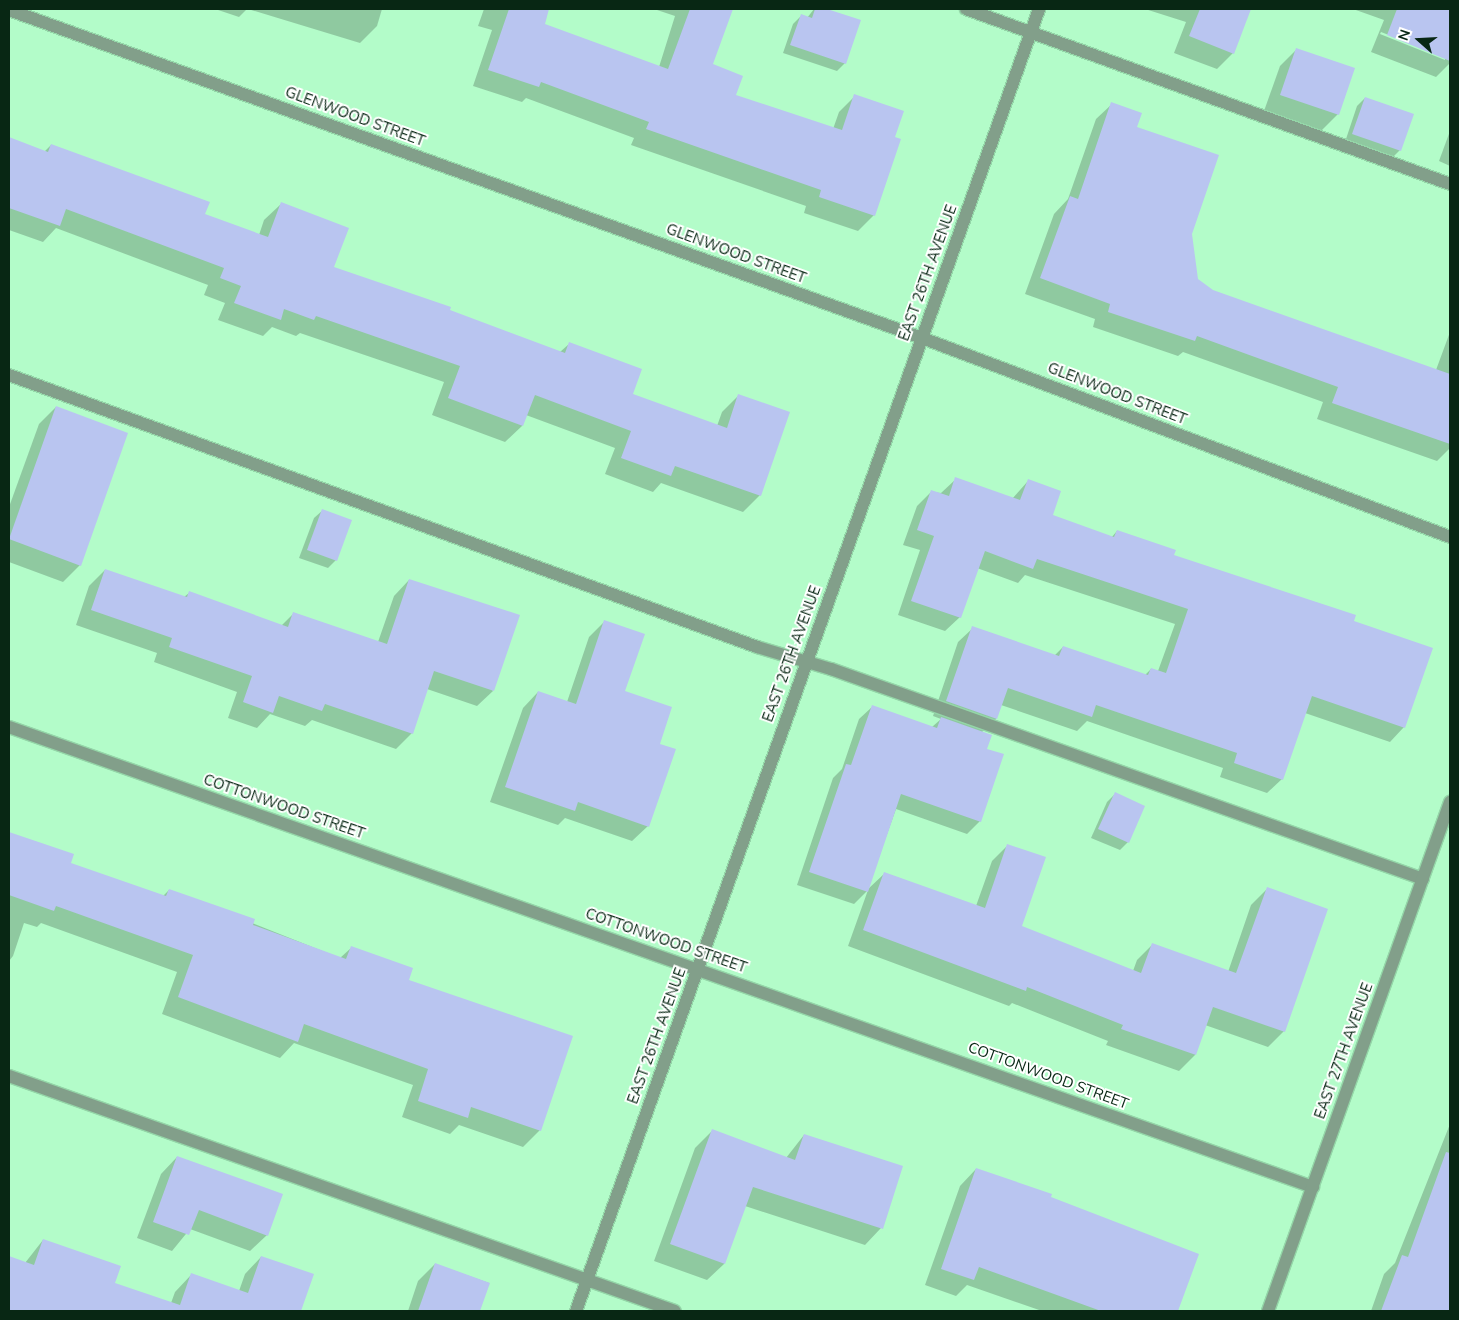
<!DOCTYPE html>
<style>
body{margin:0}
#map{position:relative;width:1459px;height:1320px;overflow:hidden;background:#b3fcc9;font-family:"Nunito Sans",sans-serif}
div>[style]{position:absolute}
.shadow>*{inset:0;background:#0003}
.building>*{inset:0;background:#b9c5f0}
.roads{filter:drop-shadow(1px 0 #94d6a8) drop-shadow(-1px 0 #94d6a8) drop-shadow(0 1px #94d6a8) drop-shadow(0 -1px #94d6a8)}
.minor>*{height:12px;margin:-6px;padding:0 6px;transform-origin:6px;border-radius:6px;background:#829f8a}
span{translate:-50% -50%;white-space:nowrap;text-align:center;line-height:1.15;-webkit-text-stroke:4px #fff;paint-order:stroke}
.street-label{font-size:15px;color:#082714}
.frame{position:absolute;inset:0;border:10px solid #082714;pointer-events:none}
.north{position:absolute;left:1394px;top:15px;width:50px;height:50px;-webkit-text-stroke:4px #fff;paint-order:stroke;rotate:289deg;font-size:14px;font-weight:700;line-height:20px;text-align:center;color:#082714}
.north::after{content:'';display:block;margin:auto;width:18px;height:22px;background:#082714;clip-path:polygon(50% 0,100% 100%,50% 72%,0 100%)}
</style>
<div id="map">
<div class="shadow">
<div style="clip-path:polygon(215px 9px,247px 9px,239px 17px)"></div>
<div style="clip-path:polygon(248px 9px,382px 9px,377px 26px,360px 43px)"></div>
<div style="clip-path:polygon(484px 9px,548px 9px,543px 25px,659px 67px,675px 16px,654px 9px,731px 9px,711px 65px,735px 96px,833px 129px,839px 112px,855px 96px,893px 138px,874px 215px,858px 231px,804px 213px,806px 206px,631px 145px,634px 138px,526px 98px,522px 102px,473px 86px,492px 30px,478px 26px)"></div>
<div style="clip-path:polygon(814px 9px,860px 21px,845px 63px,837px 71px,783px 53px,793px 24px,801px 16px,807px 18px)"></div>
<div style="clip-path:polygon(1145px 9px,1250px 9px,1233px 53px,1217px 69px,1174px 53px,1186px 22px)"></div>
<div style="clip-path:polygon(evenodd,1353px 9px,1450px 9px,1450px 63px,1436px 77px,1371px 52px,1384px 20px,1353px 9px,1381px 32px,1445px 57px,1445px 60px,1380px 34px,1381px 32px)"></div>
<div style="clip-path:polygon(1297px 49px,1338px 114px,1321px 131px,1264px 111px,1280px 66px)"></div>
<div style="clip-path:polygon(1365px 98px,1400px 150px,1392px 158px,1345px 142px,1357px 106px)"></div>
<div style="clip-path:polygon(1112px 104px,1135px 128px,1191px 234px,1196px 280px,1212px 291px,1436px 370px,1450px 332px,1450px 448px,1437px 461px,1317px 419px,1323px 402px,1183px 352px,1178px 356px,1093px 327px,1095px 319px,1025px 294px,1054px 214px,1068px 199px,1096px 119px)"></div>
<div style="clip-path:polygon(1450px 131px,1450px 166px,1439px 161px)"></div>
<div style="clip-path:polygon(9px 139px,44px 152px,51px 145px,208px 203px,204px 215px,259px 235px,264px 220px,281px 204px,332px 268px,560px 352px,569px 344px,631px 394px,717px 426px,722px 412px,739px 395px,760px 495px,743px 512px,661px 483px,653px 492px,605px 474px,615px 448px,526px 415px,522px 426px,505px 442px,432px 415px,444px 382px,300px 333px,296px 336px,272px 327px,263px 336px,218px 320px,225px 303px,204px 295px,208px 285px,56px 228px,43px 242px,9px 230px)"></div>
<div style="clip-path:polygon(56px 407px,80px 565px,63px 582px,9px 562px,9px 507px,39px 424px)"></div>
<div style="clip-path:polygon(956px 479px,1012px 499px,1028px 481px,1051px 516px,1111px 538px,1117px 531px,1173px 556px,1352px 622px,1404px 727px,1390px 742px,1305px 713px,1282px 779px,1267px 793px,1220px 777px,1223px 768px,1087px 721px,1077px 731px,1001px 705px,996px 719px,982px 732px,985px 749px,980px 821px,967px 834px,896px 809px,867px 890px,885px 873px,976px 906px,992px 861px,1008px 845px,1021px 927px,1133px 971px,1137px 960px,1153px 944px,1228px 972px,1251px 905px,1267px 889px,1284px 1031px,1268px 1047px,1205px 1025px,1195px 1055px,1179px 1071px,1106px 1045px,1108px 1041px,1012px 1003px,1009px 1006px,848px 946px,868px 890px,854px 904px,797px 885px,833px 778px,842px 769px,859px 719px,872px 707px,932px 727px,941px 719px,933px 716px,958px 642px,973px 628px,1054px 656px,1063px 647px,1145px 675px,1151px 669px,1158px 671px,1175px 624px,1025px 575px,1018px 583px,977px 568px,960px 617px,945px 631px,898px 615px,920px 550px,903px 545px,917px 506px,931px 492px,941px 493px)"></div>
<div style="clip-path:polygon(323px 510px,336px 560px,328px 568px,299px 558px,314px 518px)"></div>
<div style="clip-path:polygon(105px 570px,184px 597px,189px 593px,281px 626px,294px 613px,378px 642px,394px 596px,409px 580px,493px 691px,477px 706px,427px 689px,412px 733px,396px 749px,312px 720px,305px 726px,270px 714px,257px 728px,228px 718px,237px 692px,154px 662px,157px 653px,76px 625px,89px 586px)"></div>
<div style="clip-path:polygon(604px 622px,624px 691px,658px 745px,648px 826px,632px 841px,565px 818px,558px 825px,490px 802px,523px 708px,538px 692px,567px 702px,589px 637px)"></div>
<div style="clip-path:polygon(1115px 794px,1128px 842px,1120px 850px,1091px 838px,1107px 802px)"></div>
<div style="clip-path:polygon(9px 833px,72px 855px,69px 864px,163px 896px,169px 890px,340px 958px,351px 948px,407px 980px,540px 1130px,523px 1147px,459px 1125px,450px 1134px,402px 1117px,413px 1085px,294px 1043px,280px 1058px,162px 1014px,177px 972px,41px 923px,37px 927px,24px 923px,13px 956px,9px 961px)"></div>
<div style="clip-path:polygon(1450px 1124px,1450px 1311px,1371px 1311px,1384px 1274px,1395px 1263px)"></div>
<div style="clip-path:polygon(712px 1131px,786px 1158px,804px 1135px,881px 1228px,865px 1245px,745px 1206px,724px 1264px,707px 1280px,654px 1261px,695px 1148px)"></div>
<div style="clip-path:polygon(177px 1157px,267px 1235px,250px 1251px,190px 1229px,172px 1251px,137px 1238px,161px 1174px)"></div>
<div style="clip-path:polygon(976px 1169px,1198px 1255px,1176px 1311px,1042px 1311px,967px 1285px,956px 1296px,925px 1285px,960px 1186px)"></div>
<div style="clip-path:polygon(43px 1240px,114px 1284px,171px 1303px,175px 1292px,191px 1275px,239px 1291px,245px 1274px,261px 1257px,312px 1275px,300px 1311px,9px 1311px,9px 1258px,25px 1263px)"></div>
<div style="clip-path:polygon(435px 1264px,489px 1283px,479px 1311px,408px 1311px,418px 1281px)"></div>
</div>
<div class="building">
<div style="clip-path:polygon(509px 9px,549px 9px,545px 24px,668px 69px,690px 9px,733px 9px,713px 64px,743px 76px,736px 95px,842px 130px,854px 94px,904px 111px,895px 137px,901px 139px,875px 216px,819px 197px,821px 190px,646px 129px,649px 122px,541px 82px,539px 87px,488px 70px)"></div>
<div style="clip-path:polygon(815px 9px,827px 9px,861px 20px,846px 64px,790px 45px,801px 14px,812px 18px)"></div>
<div style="clip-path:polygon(1200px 9px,1251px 9px,1234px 54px,1189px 36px)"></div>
<div style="clip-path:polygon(1397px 9px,1450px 9px,1450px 61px,1387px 35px)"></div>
<div style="clip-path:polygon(1296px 48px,1355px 68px,1339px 115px,1280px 95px)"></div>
<div style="clip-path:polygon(1365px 97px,1414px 114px,1401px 151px,1352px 134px)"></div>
<div style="clip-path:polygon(1111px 102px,1142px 113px,1137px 127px,1219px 155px,1192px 234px,1198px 279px,1213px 290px,1450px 374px,1450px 444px,1332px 403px,1338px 387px,1197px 336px,1195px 341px,1108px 312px,1110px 304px,1040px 278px,1070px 196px,1078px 199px)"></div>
<div style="clip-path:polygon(9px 137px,48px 152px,51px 144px,210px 202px,205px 214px,268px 237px,281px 202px,349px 228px,334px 267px,451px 307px,450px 310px,565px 353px,569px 342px,642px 369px,633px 394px,727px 428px,738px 394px,790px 412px,761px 496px,675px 466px,671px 476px,621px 458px,631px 431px,535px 395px,523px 426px,448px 398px,460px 366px,316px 316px,314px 320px,284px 309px,281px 320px,234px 303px,241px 286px,220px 278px,224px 268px,66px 209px,60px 226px,9px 208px)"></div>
<div style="clip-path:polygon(56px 406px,128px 433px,81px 566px,9px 539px)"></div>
<div style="clip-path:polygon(955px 477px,1020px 500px,1028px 479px,1061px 491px,1053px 515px,1114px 537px,1117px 530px,1176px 550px,1174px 555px,1356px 615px,1354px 621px,1433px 648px,1405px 728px,1312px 696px,1283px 780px,1234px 763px,1237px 753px,1096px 705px,1092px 717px,1008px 688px,997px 719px,946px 701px,972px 626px,1059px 656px,1063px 646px,1148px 675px,1151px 668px,1166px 673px,1188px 609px,1037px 559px,1033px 569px,985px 551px,961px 618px,911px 601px,934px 536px,917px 530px,931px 490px,949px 496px)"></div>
<div style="clip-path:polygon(322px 509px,352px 520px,337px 561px,307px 550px)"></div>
<div style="clip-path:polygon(105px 569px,187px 597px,189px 591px,288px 627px,293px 612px,387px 644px,409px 579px,520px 615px,494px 691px,434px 671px,413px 734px,325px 704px,322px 711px,279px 696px,273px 713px,243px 702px,252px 676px,169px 647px,172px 638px,91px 610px)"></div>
<div style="clip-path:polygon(604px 620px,645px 634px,625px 691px,672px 707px,660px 744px,676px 749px,649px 827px,578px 802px,575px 811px,505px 787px,538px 691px,576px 704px)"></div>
<div style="clip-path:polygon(872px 705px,937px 728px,941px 717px,992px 735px,987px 749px,1004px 754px,981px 822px,901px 794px,868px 892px,809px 872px,846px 764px,851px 765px)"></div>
<div style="clip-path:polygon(1115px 792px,1145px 806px,1129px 843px,1098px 829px)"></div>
<div style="clip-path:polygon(9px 832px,74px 854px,71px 863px,166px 896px,169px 889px,255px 919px,253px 925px,346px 959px,351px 946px,413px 968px,409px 980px,573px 1036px,541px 1131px,471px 1107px,468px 1118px,418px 1101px,428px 1069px,304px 1024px,298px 1042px,178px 997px,193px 955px,56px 906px,54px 911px,9px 895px)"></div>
<div style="clip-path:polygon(1007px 844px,1046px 857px,1022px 926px,1141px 973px,1152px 943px,1236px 973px,1267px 887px,1328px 909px,1285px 1032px,1213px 1007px,1196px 1055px,1121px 1029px,1123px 1025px,1027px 987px,1026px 991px,863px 930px,884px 872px,985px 908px)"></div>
<div style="clip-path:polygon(712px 1129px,795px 1160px,804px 1134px,903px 1166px,883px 1229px,753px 1187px,725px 1264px,670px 1244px)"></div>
<div style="clip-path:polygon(1446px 1152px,1450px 1153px,1450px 1311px,1381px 1311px,1402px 1255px,1408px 1257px)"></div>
<div style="clip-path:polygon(177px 1156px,283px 1194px,268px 1236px,199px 1210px,189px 1235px,153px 1222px)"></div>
<div style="clip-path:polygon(976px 1168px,1052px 1194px,1051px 1197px,1199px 1254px,1178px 1311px,1101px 1311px,979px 1267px,974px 1280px,941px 1269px)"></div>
<div style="clip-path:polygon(43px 1239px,121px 1266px,115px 1283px,180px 1305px,191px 1273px,248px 1293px,261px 1256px,314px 1274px,301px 1311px,9px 1311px,9px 1256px,34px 1265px)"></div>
<div style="clip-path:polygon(435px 1263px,490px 1283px,480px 1311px,418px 1311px)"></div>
</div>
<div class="roads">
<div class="minor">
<div style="left:966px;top:9px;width:515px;rotate:19.88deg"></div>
<div style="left:9px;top:10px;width:970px;rotate:19.76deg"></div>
<div style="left:922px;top:338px;width:564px;rotate:20.65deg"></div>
<div style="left:9px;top:375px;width:796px;rotate:19.98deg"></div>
<div style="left:757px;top:647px;width:77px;rotate:16.6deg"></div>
<div style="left:831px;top:669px;width:628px;rotate:19.53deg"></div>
<div style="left:9px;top:727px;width:1383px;rotate:19.43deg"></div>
<div style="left:9px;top:1076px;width:706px;rotate:19.44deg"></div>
<div style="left:576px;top:1311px;width:1382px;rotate:-70.42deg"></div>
<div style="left:1268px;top:1311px;width:541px;rotate:-70.32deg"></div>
</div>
</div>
<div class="street-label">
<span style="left:355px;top:117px;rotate:20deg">GLENWOOD STREET</span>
<span style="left:736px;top:254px;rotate:20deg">GLENWOOD STREET</span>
<span style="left:928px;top:273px;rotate:-70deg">EAST 26TH AVENUE</span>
<span style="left:1117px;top:394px;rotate:21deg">GLENWOOD STREET</span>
<span style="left:792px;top:654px;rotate:-70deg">EAST 26TH AVENUE</span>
<span style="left:284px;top:807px;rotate:19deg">COTTONWOOD STREET</span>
<span style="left:666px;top:941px;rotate:19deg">COTTONWOOD STREET</span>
<span style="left:657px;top:1036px;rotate:-70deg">EAST 26TH AVENUE</span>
<span style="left:1344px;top:1051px;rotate:-70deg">EAST 27TH AVENUE</span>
<span style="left:1048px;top:1076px;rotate:20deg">COTTONWOOD STREET</span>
</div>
<div class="frame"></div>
<div class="north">N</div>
</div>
